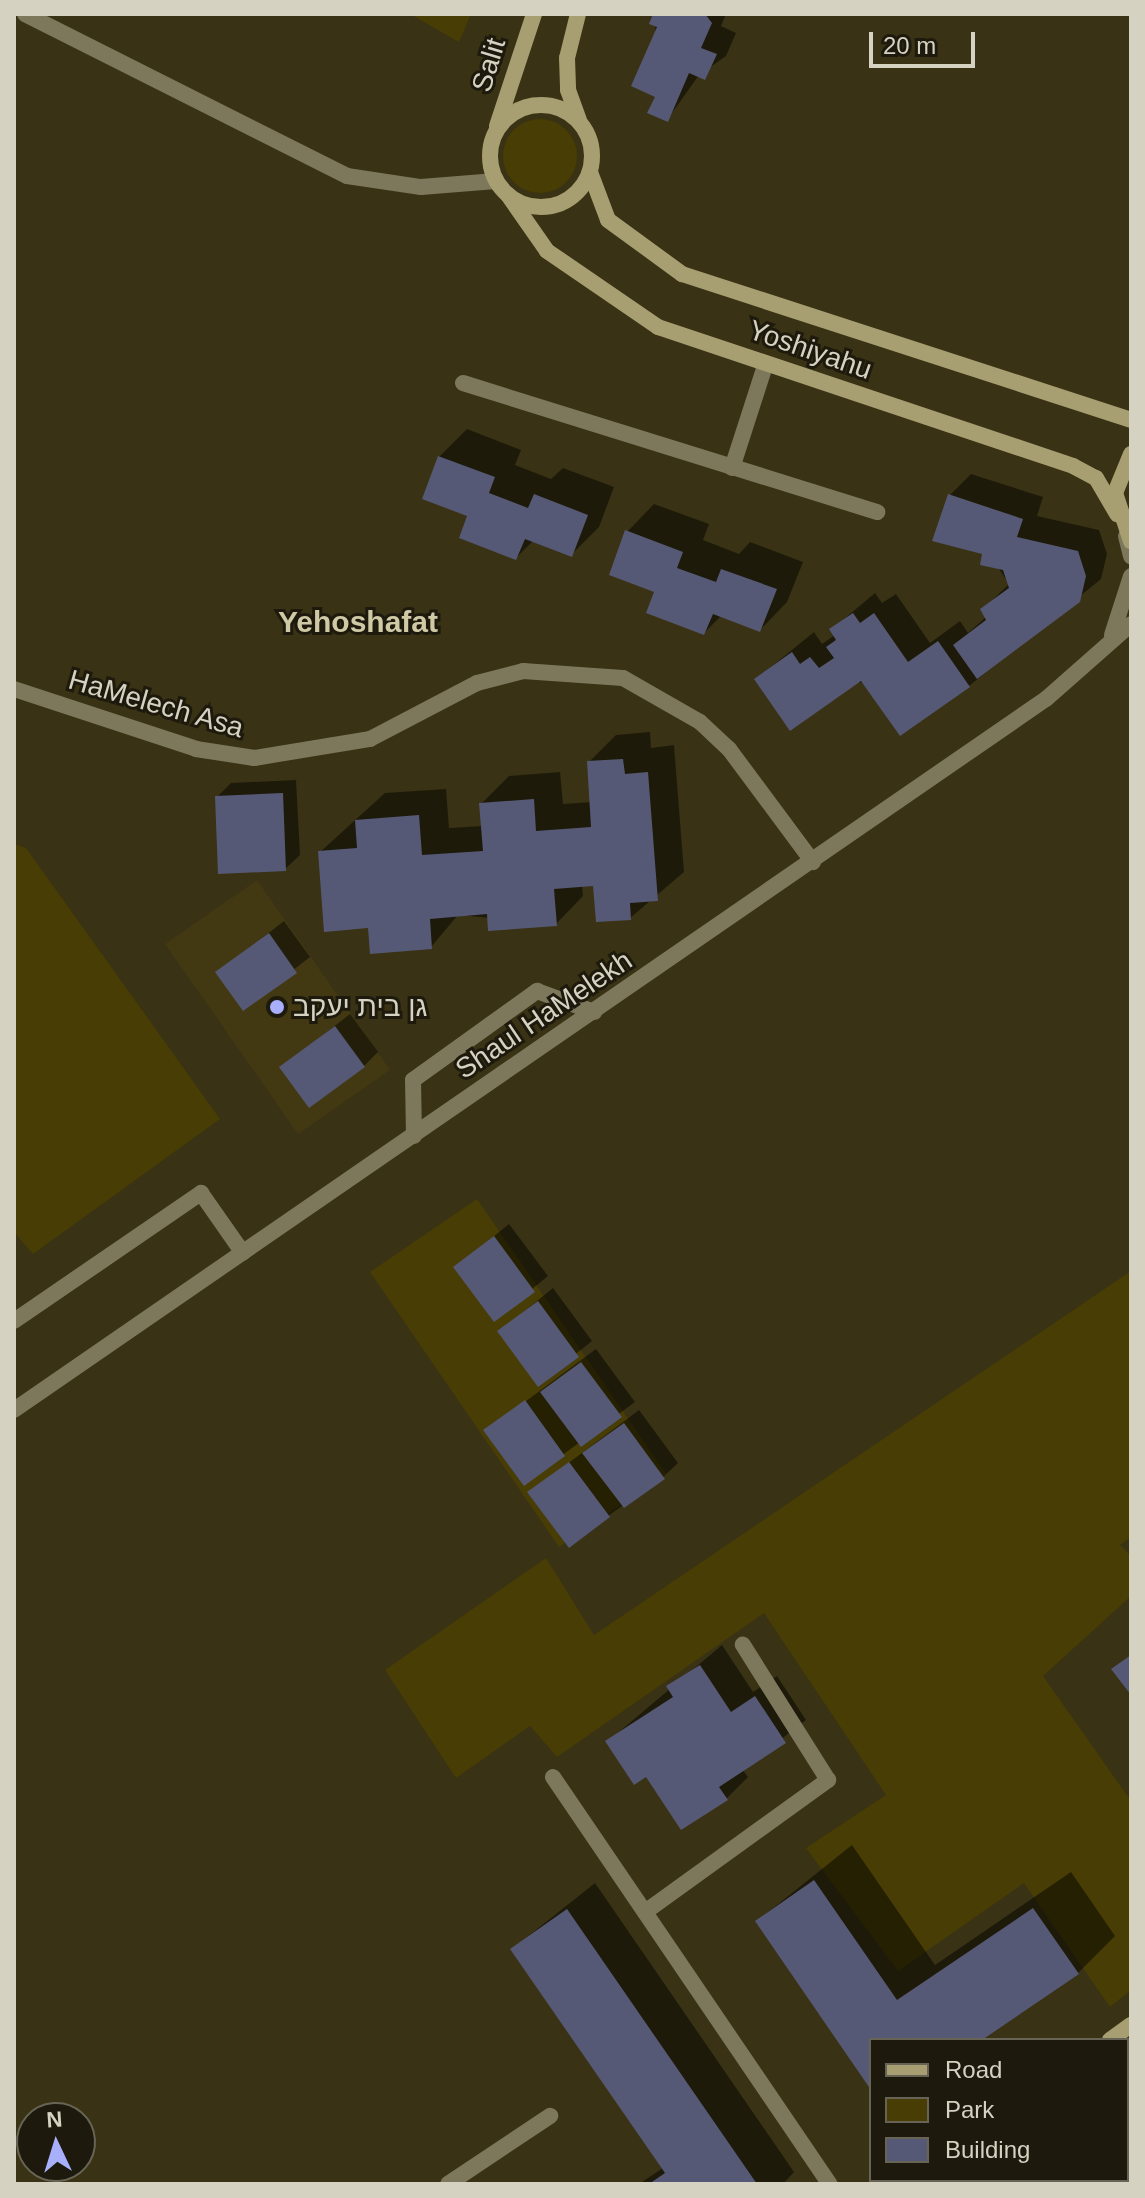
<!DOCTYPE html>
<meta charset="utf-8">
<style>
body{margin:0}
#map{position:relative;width:1145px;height:2198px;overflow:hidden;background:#393214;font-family:Arial,Heebo,sans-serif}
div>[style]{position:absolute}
.built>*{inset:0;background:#423913}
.green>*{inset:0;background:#483d04}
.round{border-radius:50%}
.shadow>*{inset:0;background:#0007}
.building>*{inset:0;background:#565976}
.lane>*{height:16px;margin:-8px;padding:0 8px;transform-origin:8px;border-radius:8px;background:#7d775c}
.street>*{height:16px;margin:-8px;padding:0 8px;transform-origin:8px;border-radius:8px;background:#7d775c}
.secondary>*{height:16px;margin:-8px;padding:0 8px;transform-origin:8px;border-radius:8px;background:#a79e71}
.secondary>.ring{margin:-8px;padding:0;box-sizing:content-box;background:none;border:16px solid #a79e71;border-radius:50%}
.dots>*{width:22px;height:22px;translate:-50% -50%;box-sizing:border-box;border:4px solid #1d1a0d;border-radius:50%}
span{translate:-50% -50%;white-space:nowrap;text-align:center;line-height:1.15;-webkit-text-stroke:6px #1d1a0d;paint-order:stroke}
.street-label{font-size:28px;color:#d6d2c1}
.poi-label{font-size:28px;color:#d6d2c1}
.left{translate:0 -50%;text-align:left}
.neighbourhood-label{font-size:30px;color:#d0c9a6;font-weight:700}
.frame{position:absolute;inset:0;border:16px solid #d6d2c1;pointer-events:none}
.legend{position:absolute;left:869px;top:2038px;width:260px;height:144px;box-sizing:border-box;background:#1d1a0d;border:2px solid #676455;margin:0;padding:10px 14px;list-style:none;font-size:24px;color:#d6d2c1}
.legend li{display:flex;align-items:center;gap:16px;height:40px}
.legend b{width:40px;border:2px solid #676455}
.north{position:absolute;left:16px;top:2102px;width:80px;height:80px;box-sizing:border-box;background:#1d1a0d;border:2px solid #676455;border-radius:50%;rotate:356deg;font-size:22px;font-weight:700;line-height:32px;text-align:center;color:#d6d2c1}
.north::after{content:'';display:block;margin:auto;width:28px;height:36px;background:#a8b0fc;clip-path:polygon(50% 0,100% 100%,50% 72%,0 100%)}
.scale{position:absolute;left:869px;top:32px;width:106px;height:36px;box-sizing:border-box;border:4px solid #d6d2c1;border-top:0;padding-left:10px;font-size:24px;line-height:28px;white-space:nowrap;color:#d6d2c1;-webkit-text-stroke:6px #1d1a0d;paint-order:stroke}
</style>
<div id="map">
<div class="built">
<div style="clip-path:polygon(257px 880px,390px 1070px,298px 1134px,165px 944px)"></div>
</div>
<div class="green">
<div style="clip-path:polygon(410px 14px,471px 14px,459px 42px)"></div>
<div class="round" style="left:503px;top:119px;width:74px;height:74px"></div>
<div style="clip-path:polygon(14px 844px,26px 848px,220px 1119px,33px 1254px,14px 1232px)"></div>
<div style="clip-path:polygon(477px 1199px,666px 1474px,559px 1547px,370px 1272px)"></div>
<div style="clip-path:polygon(1131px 1271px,1131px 1537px,1120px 1545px,1131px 1556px,1131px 1596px,1043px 1676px,1131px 1801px,1131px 1990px,1110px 2007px,1024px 1883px,898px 1971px,806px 1848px,886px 1795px,764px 1613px,557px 1757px,530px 1726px,456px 1778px,385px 1670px,546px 1558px,594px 1635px)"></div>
</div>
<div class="shadow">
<div style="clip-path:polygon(655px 14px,726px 14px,721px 26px,736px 33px,726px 56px,699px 75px,667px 120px,657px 96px)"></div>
<div style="clip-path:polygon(467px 429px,521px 450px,515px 465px,551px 479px,563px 468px,614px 487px,599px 527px,572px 554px,534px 540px,516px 558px,469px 515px,439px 457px)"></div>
<div style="clip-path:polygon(971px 474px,1043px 497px,1037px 516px,1099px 530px,1107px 554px,1101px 579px,969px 686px,756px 679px,814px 632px,822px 644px,835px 635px,831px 630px,875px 593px,882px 603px,896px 594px,930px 643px,960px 621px,968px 633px,986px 617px,982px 610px,1009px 584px,950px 495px)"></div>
<div style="clip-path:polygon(654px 504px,709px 524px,703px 540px,739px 554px,750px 542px,803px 562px,787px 602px,760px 630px,722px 615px,704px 633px,656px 590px,627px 532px)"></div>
<div style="clip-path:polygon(650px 732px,651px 748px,674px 745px,684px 872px,630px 918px,595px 884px,582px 885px,583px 896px,556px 924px,458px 915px,431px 947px,370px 926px,320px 852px,385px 793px,446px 789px,449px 828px,483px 826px,481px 804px,509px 776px,560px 772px,563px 804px,592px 802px,589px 762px,616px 735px)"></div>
<div style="clip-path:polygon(296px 780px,300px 855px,285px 869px,217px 797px,231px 783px)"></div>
<div style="clip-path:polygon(284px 921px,310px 957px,244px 1008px,217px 973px)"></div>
<div style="clip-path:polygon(350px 1014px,378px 1052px,364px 1066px,282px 1067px)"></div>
<div style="clip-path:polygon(509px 1224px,548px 1276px,495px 1319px,456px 1267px)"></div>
<div style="clip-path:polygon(553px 1288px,592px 1341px,538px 1384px,500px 1331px)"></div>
<div style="clip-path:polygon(596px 1349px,635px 1402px,524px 1483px,486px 1431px)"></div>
<div style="clip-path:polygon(639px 1410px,678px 1463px,663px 1477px,608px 1516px,530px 1492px)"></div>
<div style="clip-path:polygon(722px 1645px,753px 1692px,777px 1676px,806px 1720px,742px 1769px,748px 1777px,726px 1799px,647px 1774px,607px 1742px)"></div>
<div style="clip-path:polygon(852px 1845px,935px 1965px,1071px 1872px,1115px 1936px,1078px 1973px,979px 2040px,871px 2040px,871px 2087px,757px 1921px)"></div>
<div style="clip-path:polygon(595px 1883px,794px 2172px,783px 2184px,639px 2184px,663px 2168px,512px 1949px)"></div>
</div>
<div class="building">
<div style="clip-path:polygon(653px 14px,705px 14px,712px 23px,701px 48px,717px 54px,705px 80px,689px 73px,668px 122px,647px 113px,655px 97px,631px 86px,657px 27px,649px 24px)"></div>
<div style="clip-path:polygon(438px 456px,495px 477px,489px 493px,528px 508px,534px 494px,588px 515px,572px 557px,525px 539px,516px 560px,459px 538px,467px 516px,422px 499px)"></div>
<div style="clip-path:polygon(948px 494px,1023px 519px,1017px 537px,1078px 551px,1086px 576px,1080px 602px,977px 679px,953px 645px,986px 620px,980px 609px,1009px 588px,1003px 570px,980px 565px,982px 554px,932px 541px)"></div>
<div style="clip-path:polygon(625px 530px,683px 552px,677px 568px,716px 582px,721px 569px,777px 589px,760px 632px,713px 614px,704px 635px,646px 613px,654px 592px,609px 575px)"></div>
<div style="clip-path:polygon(853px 613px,860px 623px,874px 613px,908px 662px,938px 641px,970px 687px,900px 736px,861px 681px,790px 731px,754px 679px,792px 652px,800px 664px,810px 657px,819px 668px,834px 658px,826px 647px,836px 640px,829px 629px)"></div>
<div style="clip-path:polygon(623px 759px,625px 774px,648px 772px,658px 901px,630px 903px,631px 920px,596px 922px,593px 886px,554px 889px,557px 926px,488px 931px,487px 914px,430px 919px,432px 949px,370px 954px,368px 928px,324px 932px,318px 851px,357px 848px,355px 820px,419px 815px,422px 855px,483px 851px,479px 803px,534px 799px,536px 831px,591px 827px,587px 761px)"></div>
<div style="clip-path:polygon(283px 793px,286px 871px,218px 874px,215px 796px)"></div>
<div style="clip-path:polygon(269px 933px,297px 973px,243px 1011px,215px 972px)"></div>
<div style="clip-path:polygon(335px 1026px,365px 1067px,309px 1108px,279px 1067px)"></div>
<div style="clip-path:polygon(494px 1236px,535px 1292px,494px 1322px,453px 1267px)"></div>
<div style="clip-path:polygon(538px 1301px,579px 1357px,538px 1387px,497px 1331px)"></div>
<div style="clip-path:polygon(581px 1362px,622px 1417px,581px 1447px,540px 1392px)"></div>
<div style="clip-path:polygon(525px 1400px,565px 1456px,524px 1486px,483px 1430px)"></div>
<div style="clip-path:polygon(624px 1423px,665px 1479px,624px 1508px,582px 1453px)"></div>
<div style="clip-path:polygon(569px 1462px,610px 1517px,569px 1548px,527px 1492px)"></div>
<div style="clip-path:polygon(1131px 1655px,1131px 1695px,1111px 1669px)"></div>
<div style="clip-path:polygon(700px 1665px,731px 1712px,755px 1696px,786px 1743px,719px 1787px,728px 1800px,681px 1830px,646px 1777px,634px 1785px,605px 1741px,673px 1697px,666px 1686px)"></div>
<div style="clip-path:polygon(814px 1880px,897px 2000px,1033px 1908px,1079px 1974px,982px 2040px,871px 2040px,871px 2090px,755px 1921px)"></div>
<div style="clip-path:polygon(567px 1909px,757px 2184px,649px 2184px,665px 2173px,510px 1949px)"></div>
</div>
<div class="lane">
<div style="left:463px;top:383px;width:434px;rotate:17.3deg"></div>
<div style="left:732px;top:468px;width:110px;rotate:-72.1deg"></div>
<div style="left:414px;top:1136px;width:56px;rotate:-91deg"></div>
<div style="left:413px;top:1080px;width:153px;rotate:-35.7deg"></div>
<div style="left:537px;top:991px;width:61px;rotate:20.2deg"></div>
<div style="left:14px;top:1321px;width:227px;rotate:-34.4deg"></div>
<div style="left:201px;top:1193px;width:73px;rotate:55deg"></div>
<div style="left:553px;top:1777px;width:492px;rotate:55.8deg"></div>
<div style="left:645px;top:1912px;width:226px;rotate:-35.8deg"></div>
<div style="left:828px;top:1780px;width:160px;rotate:-122.2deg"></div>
<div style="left:448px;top:2184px;width:123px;rotate:-33.7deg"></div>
</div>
<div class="street">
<div style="left:25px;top:14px;width:360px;rotate:26.7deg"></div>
<div style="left:347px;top:176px;width:75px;rotate:8.5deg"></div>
<div style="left:421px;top:187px;width:75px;rotate:-4.6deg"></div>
<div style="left:1126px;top:536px;width:21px;rotate:76deg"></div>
<div style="left:1112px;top:635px;width:62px;rotate:-72.1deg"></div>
<div style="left:14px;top:689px;width:192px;rotate:18.2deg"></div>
<div style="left:196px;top:749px;width:59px;rotate:8.8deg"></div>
<div style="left:254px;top:758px;width:118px;rotate:-9.3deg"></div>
<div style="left:370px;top:739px;width:121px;rotate:-27.6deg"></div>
<div style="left:477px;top:683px;width:48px;rotate:-14.6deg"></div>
<div style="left:523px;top:671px;width:100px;rotate:4deg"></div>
<div style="left:623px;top:678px;width:89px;rotate:29.7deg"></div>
<div style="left:700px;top:722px;width:40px;rotate:43deg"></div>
<div style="left:729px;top:749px;width:141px;rotate:53.4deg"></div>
<div style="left:14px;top:1410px;width:1253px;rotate:-34.57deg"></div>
<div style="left:1046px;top:699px;width:113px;rotate:-41.4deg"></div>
</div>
<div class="secondary">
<div style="left:578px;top:14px;width:45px;rotate:104deg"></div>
<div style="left:567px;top:58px;width:32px;rotate:88deg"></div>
<div style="left:568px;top:90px;width:32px;rotate:70deg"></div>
<div class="ring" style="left:490px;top:105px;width:86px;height:86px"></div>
<div style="left:497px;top:126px;width:118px;rotate:-71.7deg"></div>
<div style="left:590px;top:172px;width:51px;rotate:69.4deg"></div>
<div style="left:608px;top:220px;width:92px;rotate:36.1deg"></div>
<div style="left:682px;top:274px;width:472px;rotate:18deg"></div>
<div style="left:508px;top:195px;width:68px;rotate:55.1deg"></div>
<div style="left:547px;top:251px;width:135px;rotate:34.4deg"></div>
<div style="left:658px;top:327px;width:438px;rotate:18.5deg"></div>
<div style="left:1073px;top:466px;width:26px;rotate:28deg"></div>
<div style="left:1096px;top:478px;width:42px;rotate:59.7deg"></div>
<div style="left:1131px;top:454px;width:42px;rotate:112.3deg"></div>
<div style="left:1115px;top:493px;width:51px;rotate:71.6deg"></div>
<div style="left:1110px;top:2040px;width:26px;rotate:-36deg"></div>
<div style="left:1127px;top:2105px;width:5px;rotate:-37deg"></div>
<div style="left:905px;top:2184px;width:7px;rotate:-34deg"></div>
<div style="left:1014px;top:2184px;width:7px;rotate:-34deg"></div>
</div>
<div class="dots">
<div style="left:277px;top:1007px;background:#a8b0fc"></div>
</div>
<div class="street-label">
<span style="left:489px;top:65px;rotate:-73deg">Salit</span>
<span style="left:810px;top:350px;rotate:19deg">Yoshiyahu</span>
<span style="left:156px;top:704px;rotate:16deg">HaMelech Asa</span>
<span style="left:544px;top:1015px;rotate:-34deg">Shaul HaMelekh</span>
</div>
<div class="poi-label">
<span class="left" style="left:293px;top:1007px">גן בית יעקב</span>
</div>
<div class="neighbourhood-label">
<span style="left:358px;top:622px">Yehoshafat</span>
</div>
<div class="frame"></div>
<ul class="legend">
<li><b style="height:10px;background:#a79e71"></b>Road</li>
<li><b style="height:22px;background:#483d04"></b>Park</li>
<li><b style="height:22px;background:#565976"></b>Building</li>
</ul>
<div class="north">N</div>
<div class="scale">20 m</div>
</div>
